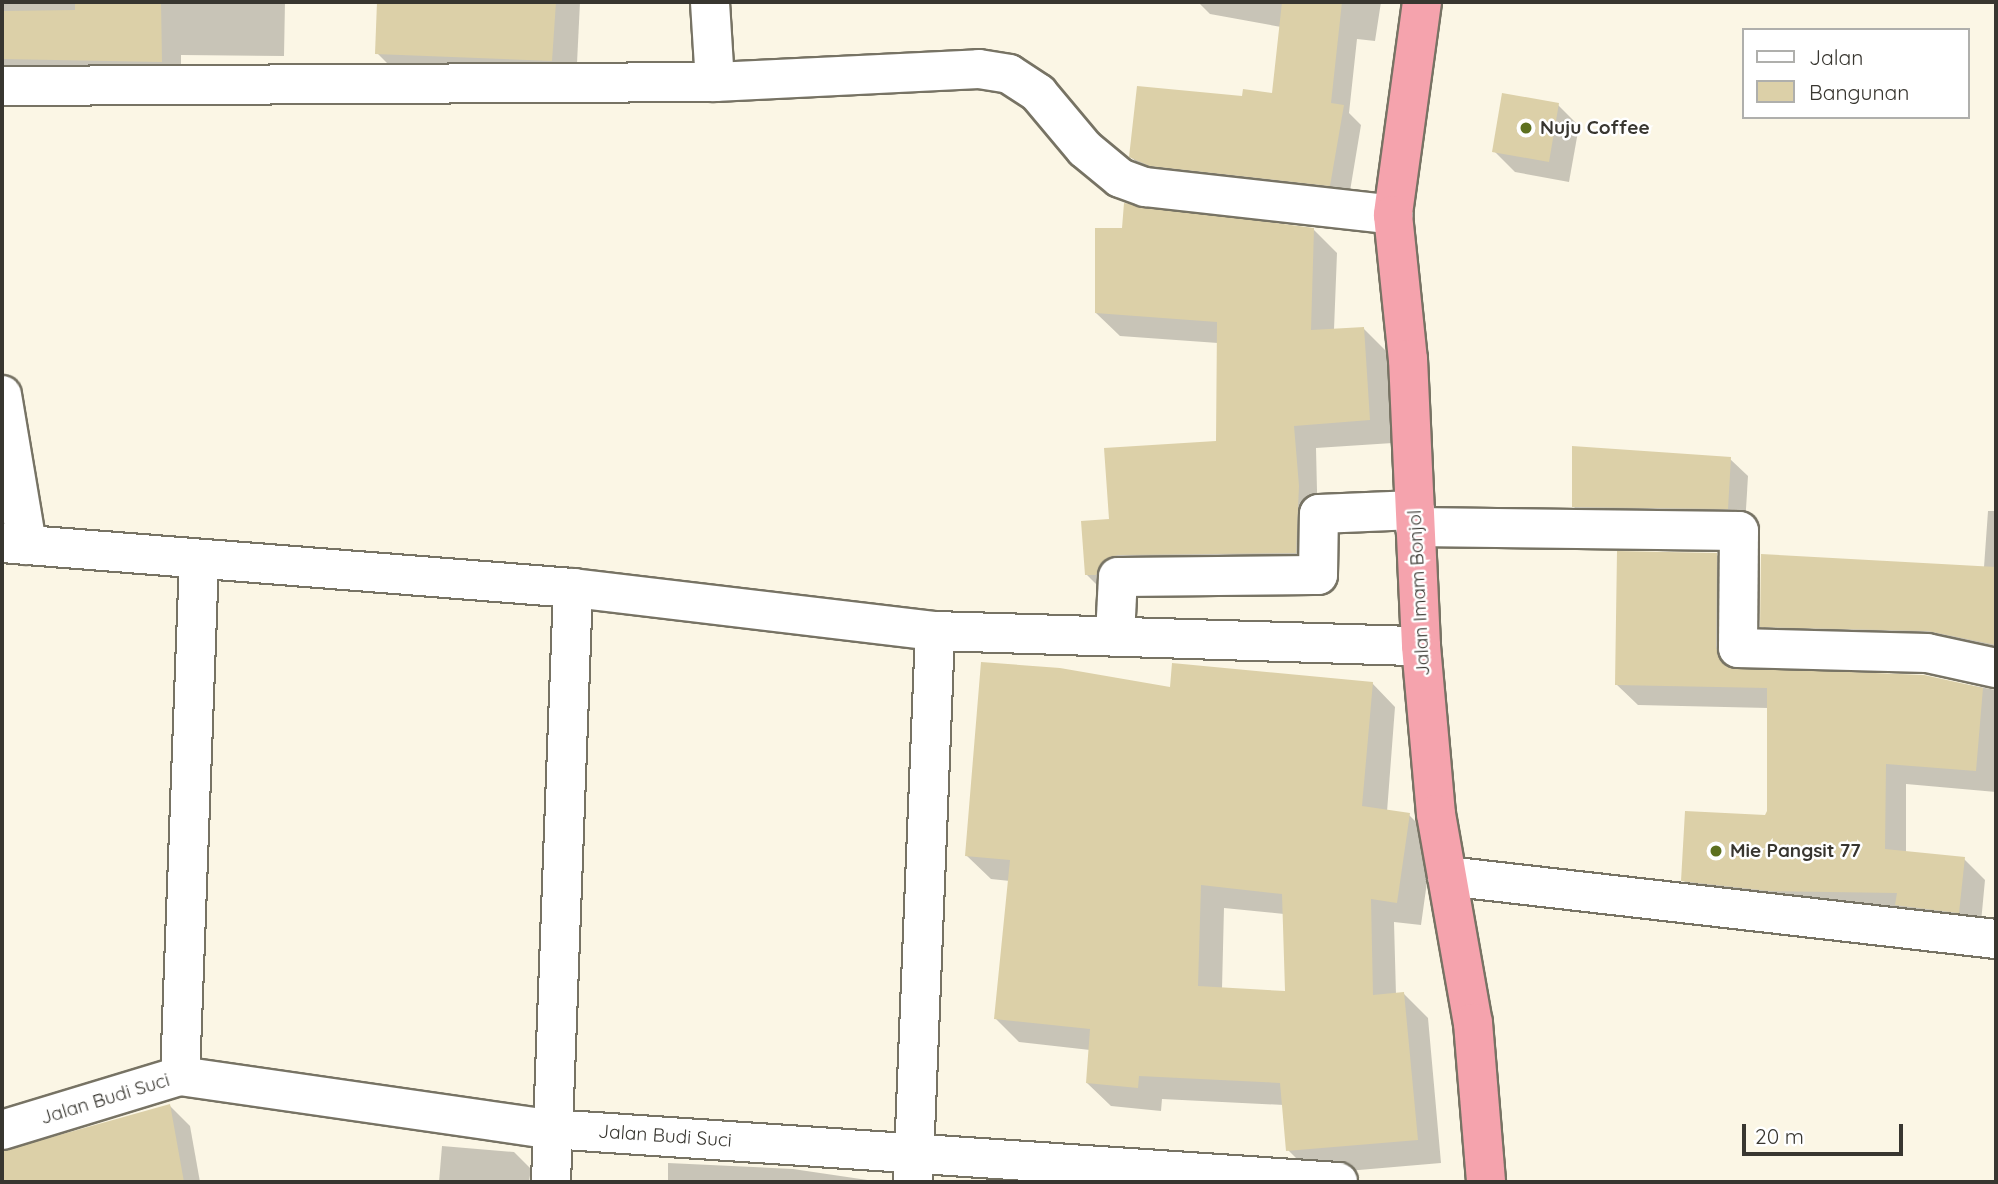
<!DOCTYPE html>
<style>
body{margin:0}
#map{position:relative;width:1998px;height:1184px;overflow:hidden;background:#fbf6e5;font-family:Quicksand,sans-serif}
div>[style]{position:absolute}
.shadow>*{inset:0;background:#0003}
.building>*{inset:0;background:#dcd0a8}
.roads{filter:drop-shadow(2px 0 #777364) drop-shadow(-2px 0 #777364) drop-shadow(0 2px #777364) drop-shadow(0 -2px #777364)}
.minor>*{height:38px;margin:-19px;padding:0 19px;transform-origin:19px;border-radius:19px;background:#fff}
.highway>*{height:38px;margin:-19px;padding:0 19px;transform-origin:19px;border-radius:19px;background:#f5a3ad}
.dots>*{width:19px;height:19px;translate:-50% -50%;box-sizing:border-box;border:4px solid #fff;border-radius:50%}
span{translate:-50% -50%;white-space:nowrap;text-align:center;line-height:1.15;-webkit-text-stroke:5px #fff;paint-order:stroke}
.poi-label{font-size:19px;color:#383630;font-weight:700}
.left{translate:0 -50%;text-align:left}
.street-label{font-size:19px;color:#383630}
.frame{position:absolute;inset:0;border:4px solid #383630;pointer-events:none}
.legend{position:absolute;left:1742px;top:28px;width:228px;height:91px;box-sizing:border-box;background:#fff;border:2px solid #afafac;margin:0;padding:9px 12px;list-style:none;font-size:21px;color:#383630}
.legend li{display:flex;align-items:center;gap:14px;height:35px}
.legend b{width:35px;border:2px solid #afafac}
.scale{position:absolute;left:1742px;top:1124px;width:161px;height:32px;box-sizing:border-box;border:4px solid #383630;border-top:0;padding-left:9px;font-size:21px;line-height:24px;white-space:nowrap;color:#383630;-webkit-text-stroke:5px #fff;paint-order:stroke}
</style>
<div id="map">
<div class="shadow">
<div style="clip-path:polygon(2px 2px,285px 2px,284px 56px,181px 55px,181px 82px,2px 79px)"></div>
<div style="clip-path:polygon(379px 2px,580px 2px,576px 84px,401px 77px,377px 53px)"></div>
<div style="clip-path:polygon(1198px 2px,1381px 2px,1375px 41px,1357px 39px,1349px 113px,1361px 125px,1348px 203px,1150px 175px,1131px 157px,1243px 98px,1274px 95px,1281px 27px,1210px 14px)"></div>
<div style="clip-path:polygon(1558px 105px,1579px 126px,1569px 182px,1515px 172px,1494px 151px)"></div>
<div style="clip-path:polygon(1314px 230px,1337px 253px,1334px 330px,1363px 328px,1387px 352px,1393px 443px,1316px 448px,1319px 576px,1110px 598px,1087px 575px,1110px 521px,1218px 443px,1218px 343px,1120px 336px,1096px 313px)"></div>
<div style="clip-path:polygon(1730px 459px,1748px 476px,1745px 526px,1591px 524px,1573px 506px)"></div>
<div style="clip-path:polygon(1988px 511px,1996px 511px,1996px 662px,1783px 647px,1762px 626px,1984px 567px)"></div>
<div style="clip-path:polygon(1716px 554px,1738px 576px,1737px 669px,1924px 677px,1996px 690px,1996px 792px,1906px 784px,1906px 853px,1964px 859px,1985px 880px,1980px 933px,1705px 902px,1683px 880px,1767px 817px,1768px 708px,1638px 705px,1616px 684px)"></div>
<div style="clip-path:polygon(evenodd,1372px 683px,1395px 707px,1387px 812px,1409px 815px,1433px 839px,1421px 925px,1394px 922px,1396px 995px,1404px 994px,1428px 1018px,1441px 1163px,1312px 1174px,1288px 1150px,1284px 1105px,1162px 1099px,1161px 1111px,1111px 1106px,1087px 1083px,1090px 1050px,1019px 1042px,995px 1018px,1010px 881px,991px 879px,967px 856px,1172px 689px,1372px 683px,1224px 908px,1284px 914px,1287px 993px,1222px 989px,1224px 908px)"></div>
<div style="clip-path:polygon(170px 1106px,190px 1126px,200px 1182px,2px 1182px,2px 1160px)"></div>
<div style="clip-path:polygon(442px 1146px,514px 1152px,531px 1169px,529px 1182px,439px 1182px)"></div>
<div style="clip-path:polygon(668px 1163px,793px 1169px,881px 1182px,668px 1182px)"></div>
</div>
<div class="building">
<div style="clip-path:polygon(75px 2px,161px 2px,162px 62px,2px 59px,2px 11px,75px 10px)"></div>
<div style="clip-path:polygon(377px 2px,556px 2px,552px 61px,375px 54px)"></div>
<div style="clip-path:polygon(1282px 2px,1342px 2px,1331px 103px,1344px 105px,1330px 186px,1150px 166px,1129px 157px,1137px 86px,1242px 96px,1243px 89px,1272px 93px)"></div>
<div style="clip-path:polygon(1502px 93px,1559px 103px,1549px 162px,1492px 152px)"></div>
<div style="clip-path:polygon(1124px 203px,1314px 228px,1311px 330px,1364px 327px,1370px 420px,1294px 426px,1299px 486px,1296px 553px,1118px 555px,1107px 558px,1096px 575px,1085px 575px,1081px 521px,1109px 519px,1104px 448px,1216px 441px,1217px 322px,1095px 313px,1095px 228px,1122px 228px)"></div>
<div style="clip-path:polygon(1572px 446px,1731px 457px,1728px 509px,1572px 507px)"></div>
<div style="clip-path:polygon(1617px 551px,1717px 553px,1716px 648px,1727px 667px,1924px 675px,1983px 688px,1976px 771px,1886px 764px,1885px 849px,1965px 857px,1959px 913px,1895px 905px,1897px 893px,1770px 891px,1681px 881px,1685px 811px,1765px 815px,1767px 811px,1767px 688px,1615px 685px)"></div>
<div style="clip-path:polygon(1761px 554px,1996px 567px,1996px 645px,1928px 631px,1760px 627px)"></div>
<div style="clip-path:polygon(evenodd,981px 662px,1060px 668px,1170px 687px,1172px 663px,1373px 682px,1362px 806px,1410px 813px,1397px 903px,1371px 899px,1373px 995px,1404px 992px,1418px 1140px,1286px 1151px,1280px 1083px,1139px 1076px,1138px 1088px,1086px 1083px,1090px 1029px,994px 1019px,1010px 860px,965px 856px,981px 662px,1201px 885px,1282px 894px,1285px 991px,1198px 986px,1201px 885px)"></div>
<div style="clip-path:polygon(170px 1104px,184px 1182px,2px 1182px,2px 1151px)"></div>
</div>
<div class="roads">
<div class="minor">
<div style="left:715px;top:82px;width:264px;rotate:-2.8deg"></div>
<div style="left:979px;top:69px;width:30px;rotate:9deg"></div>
<div style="left:1009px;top:74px;width:35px;rotate:33deg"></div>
<div style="left:1038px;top:93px;width:73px;rotate:50deg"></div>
<div style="left:1085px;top:149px;width:45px;rotate:39.6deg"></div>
<div style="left:1120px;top:178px;width:27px;rotate:20deg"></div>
<div style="left:1145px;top:187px;width:250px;rotate:6.4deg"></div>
<div style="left:2px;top:86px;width:713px;rotate:-0.32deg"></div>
<div style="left:715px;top:82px;width:80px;rotate:-93.6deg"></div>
<div style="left:2px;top:395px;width:152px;rotate:80.5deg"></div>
<div style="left:1415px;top:527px;width:324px;rotate:0.7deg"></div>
<div style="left:1739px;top:531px;width:117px;rotate:90.5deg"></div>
<div style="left:1738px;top:648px;width:189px;rotate:1.5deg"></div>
<div style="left:1927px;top:653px;width:71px;rotate:12.3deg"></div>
<div style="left:2px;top:543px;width:573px;rotate:4.51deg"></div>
<div style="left:573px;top:588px;width:365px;rotate:6.8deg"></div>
<div style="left:935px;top:631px;width:486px;rotate:1.8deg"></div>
<div style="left:1115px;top:636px;width:59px;rotate:-87.1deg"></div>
<div style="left:1118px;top:577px;width:200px;rotate:-0.6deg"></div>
<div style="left:1318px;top:575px;width:61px;rotate:-89.1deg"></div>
<div style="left:1319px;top:514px;width:96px;rotate:-2.4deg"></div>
<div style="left:1447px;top:876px;width:553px;rotate:6.55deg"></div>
<div style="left:180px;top:1076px;width:516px;rotate:-87.89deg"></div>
<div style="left:2px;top:1130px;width:186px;rotate:-16.9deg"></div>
<div style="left:180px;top:1076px;width:374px;rotate:8.2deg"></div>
<div style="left:550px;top:1129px;width:790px;rotate:3.85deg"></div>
<div style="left:551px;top:1182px;width:594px;rotate:-87.88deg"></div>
<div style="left:913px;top:1182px;width:551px;rotate:-87.71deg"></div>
</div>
<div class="highway">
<div style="left:1422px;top:2px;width:215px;rotate:97.8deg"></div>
<div style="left:1393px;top:215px;width:145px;rotate:84.1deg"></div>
<div style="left:1408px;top:359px;width:287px;rotate:87.4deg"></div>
<div style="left:1421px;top:646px;width:169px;rotate:84.9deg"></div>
<div style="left:1436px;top:814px;width:212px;rotate:80deg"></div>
<div style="left:1473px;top:1023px;width:160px;rotate:85.3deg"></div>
</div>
</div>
<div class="dots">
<div style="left:1526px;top:128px;background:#5d701f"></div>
<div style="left:1716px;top:851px;background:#5d701f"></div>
</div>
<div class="poi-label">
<span class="left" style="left:1540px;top:128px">Nuju Coffee</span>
<span class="left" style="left:1730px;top:851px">Mie Pangsit 77</span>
</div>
<div class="street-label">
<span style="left:1419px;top:593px;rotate:-93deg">Jalan Imam Bonjol</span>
<span style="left:105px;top:1099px;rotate:-17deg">Jalan Budi Suci</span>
<span style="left:665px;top:1136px;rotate:4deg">Jalan Budi Suci</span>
</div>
<div class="frame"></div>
<ul class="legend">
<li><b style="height:9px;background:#fff"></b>Jalan</li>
<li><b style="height:19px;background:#dcd0a8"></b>Bangunan</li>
</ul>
<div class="scale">20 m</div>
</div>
